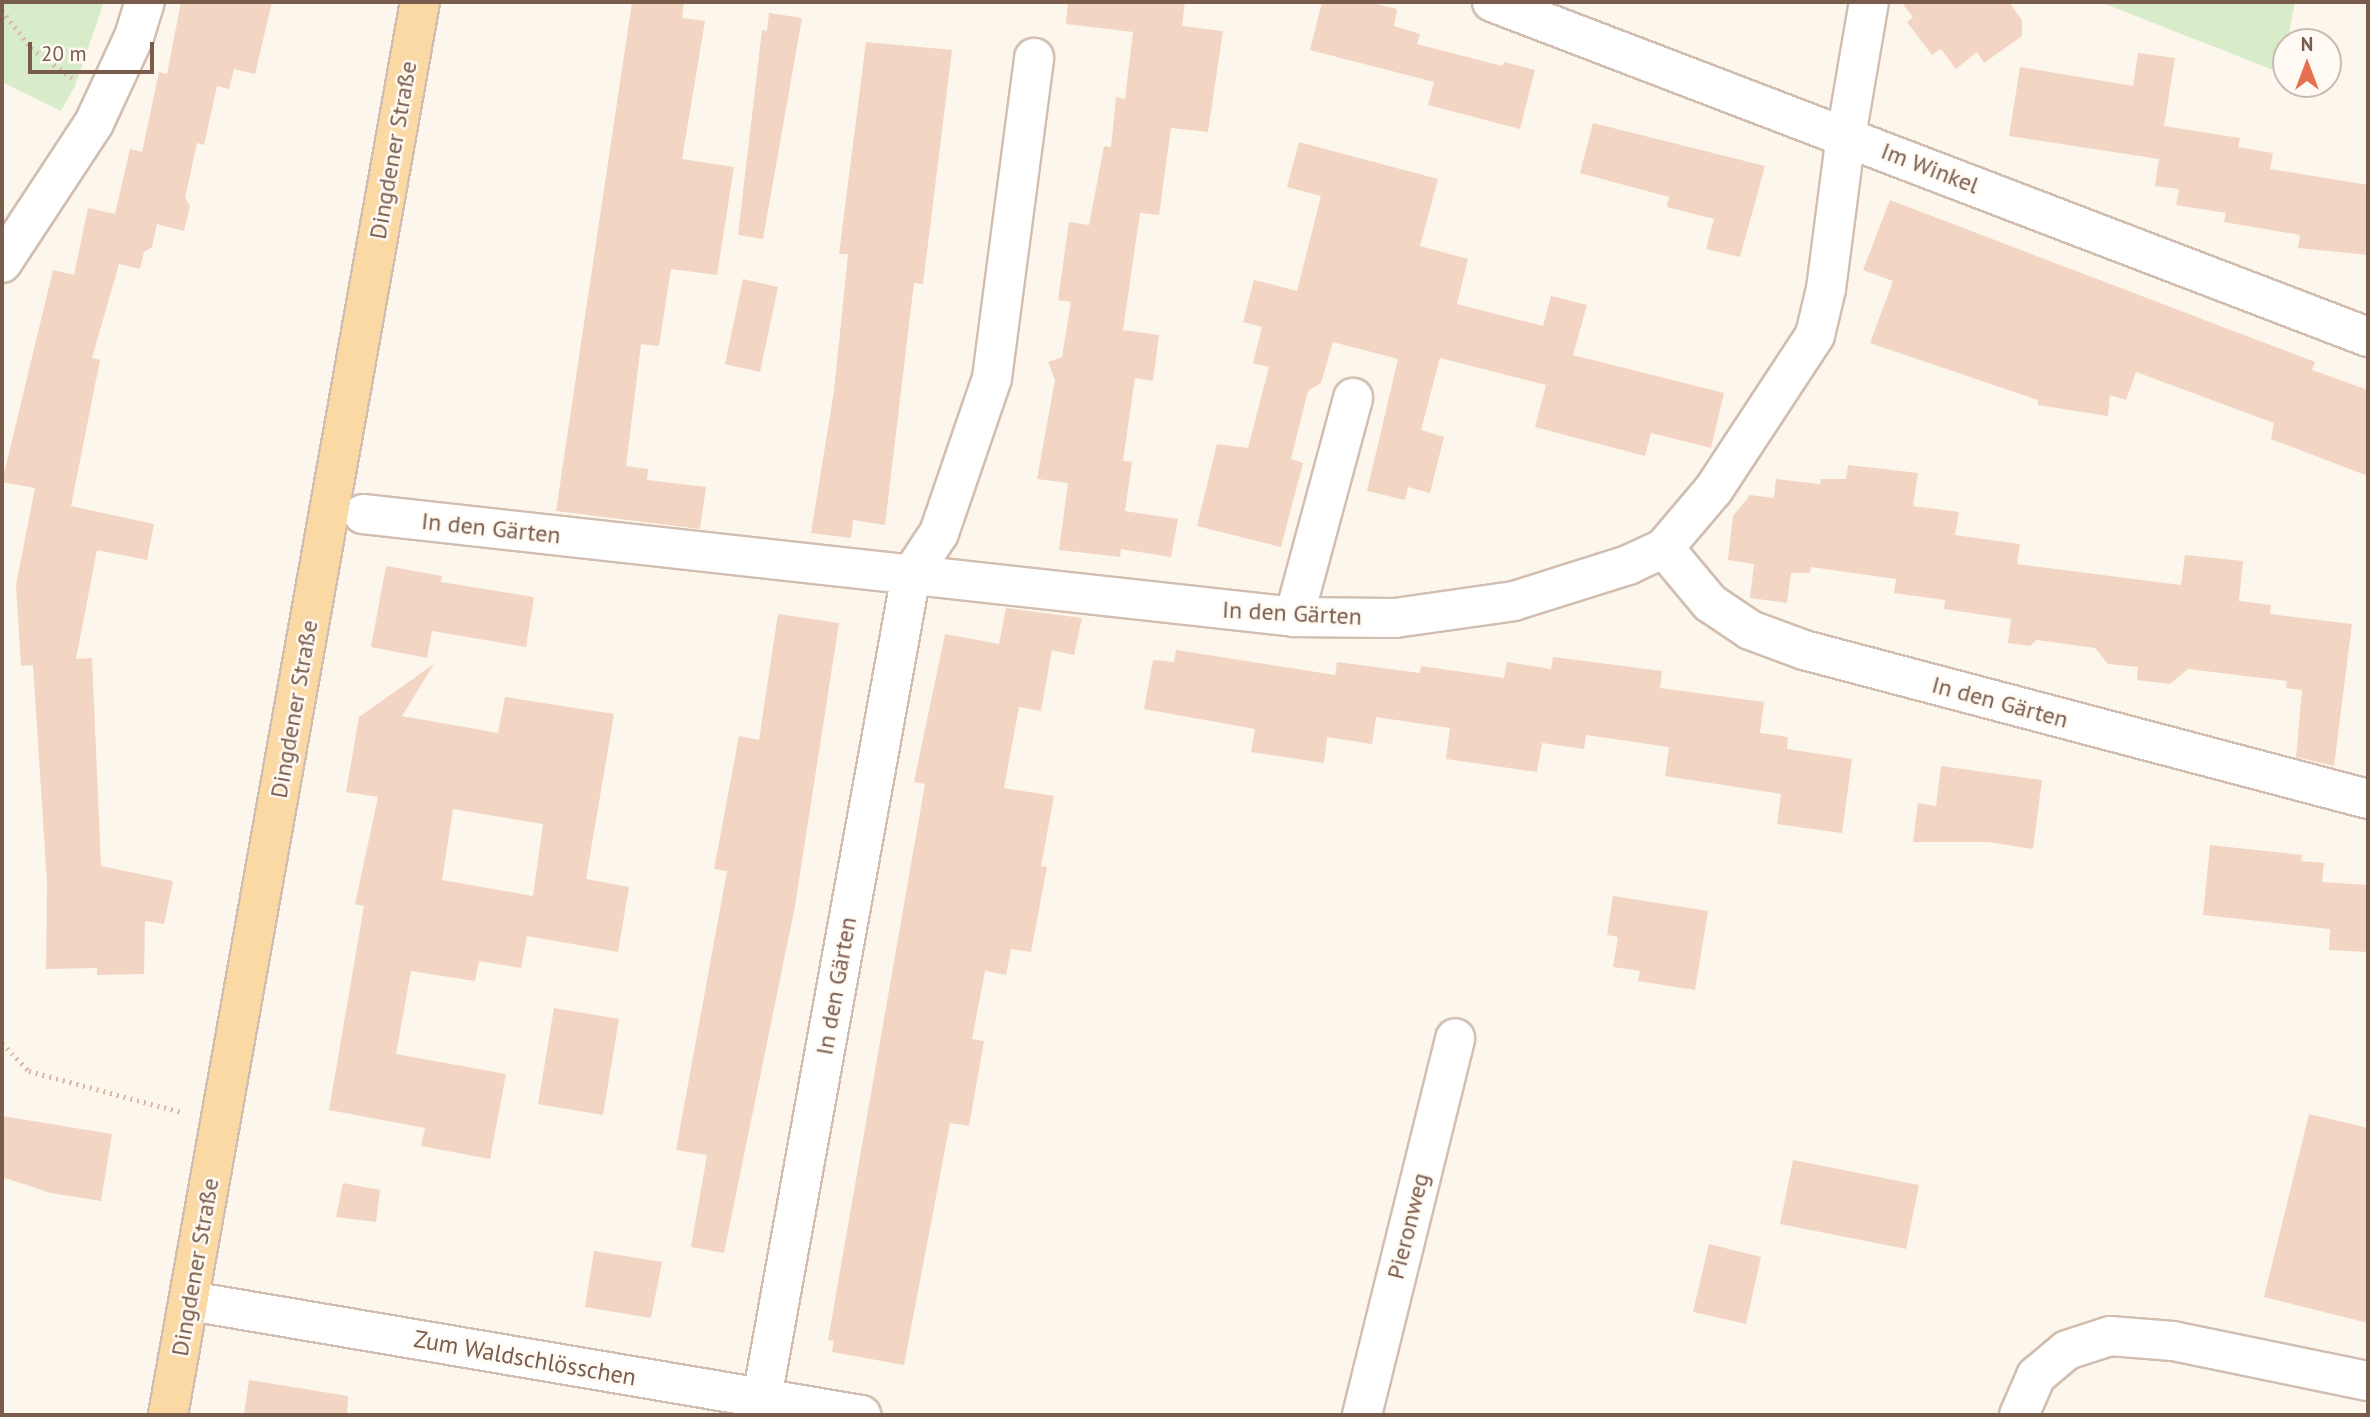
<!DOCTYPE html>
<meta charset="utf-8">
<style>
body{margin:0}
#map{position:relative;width:2370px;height:1417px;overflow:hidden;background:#fdf6ec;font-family:"PT Sans",sans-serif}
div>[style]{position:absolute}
.green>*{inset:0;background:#d8ecc9}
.building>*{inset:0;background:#f3d5c3}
.path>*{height:4.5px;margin-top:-2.25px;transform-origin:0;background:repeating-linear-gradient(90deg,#d9b8a5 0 2px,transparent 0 7px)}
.roads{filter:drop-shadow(2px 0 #d1beb0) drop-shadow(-2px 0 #d1beb0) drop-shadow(0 2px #d1beb0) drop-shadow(0 -2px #d1beb0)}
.minor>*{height:38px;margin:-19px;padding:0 19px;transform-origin:19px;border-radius:19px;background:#fff}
.major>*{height:38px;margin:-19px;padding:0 19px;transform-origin:19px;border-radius:19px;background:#fbd9a5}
span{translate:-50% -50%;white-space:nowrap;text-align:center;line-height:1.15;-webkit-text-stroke:5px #fffaf3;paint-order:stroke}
.street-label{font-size:24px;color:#7a5c4d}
.frame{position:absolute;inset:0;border:4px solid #7a5c4d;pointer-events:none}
.north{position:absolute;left:2272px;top:28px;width:70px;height:70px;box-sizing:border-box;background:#fffaf3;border:2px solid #cabbb1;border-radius:50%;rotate:0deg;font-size:19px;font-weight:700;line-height:28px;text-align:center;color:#7a5c4d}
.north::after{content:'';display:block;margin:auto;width:24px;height:32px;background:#e76f51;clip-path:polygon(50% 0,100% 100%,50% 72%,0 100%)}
.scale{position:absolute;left:28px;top:42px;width:126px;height:32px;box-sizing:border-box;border:4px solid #7a5c4d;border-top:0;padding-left:9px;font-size:21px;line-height:24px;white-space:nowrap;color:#7a5c4d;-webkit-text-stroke:5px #fffaf3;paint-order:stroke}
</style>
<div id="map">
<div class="green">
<div style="clip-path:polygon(2px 2px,104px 2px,75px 86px,61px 111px,2px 82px)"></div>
<div style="clip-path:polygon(2100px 2px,2295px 2px,2281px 73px)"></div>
</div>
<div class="building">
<div style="clip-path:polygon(181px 2px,272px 2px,255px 74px,234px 69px,229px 89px,217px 86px,204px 145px,197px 143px,185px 198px,190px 206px,184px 231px,157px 224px,152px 247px,144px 252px,140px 269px,119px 264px,92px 358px,100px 360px,71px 506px,154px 524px,147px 560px,97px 550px,76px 659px,92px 658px,101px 866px,173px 881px,164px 924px,145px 921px,144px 974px,97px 975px,97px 968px,46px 969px,47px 882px,33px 665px,21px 666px,16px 585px,35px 488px,2px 482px,53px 270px,74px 275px,88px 208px,115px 214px,130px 149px,142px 152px,159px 72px,167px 74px)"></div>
<div style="clip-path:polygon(632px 2px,684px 2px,682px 18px,705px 21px,682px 159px,734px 167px,717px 275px,671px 269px,659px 346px,641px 344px,626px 466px,648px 469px,647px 480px,706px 487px,700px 529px,556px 511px)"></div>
<div style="clip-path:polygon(1068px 2px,1185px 2px,1182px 26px,1223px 31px,1208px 132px,1171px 128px,1159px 215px,1140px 213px,1123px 330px,1159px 335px,1153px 381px,1135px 378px,1123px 461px,1132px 462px,1125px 511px,1178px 519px,1171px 557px,1121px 549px,1120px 557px,1059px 550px,1068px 483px,1037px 479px,1055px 380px,1048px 362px,1062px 357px,1071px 302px,1058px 300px,1069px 222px,1089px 225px,1104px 146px,1111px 147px,1116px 97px,1125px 99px,1133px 32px,1066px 24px)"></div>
<div style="clip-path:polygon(1322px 2px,1369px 2px,1397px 9px,1394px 26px,1420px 34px,1417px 44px,1502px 66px,1504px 62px,1535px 70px,1520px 129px,1428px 105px,1434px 82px,1310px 50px)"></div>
<div style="clip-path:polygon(1901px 2px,2009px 2px,2022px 20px,2022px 36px,1984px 63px,1977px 52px,1956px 69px,1941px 49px,1932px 55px,1907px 22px,1913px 17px)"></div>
<div style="clip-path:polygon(769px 13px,802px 18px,763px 239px,738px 235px,762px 30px,767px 31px)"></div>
<div style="clip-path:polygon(866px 42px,952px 50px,923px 284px,914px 283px,885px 525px,853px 520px,851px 538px,811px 533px,834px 391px,848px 254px,839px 254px)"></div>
<div style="clip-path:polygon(2138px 53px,2175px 58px,2164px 126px,2240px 138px,2238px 147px,2273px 153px,2270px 169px,2368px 185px,2368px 255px,2298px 248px,2300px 235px,2224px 222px,2226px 213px,2176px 205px,2179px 189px,2155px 186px,2159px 159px,2009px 136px,2020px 67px,2133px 86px)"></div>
<div style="clip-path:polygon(1593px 123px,1765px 166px,1740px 257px,1706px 249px,1714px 219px,1667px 207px,1669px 197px,1580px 173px)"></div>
<div style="clip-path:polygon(1299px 142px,1438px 179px,1420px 246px,1468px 259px,1457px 304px,1543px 326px,1551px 296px,1587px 305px,1573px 355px,1724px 393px,1711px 448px,1651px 433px,1645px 456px,1535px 427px,1546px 385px,1440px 358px,1421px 430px,1444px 437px,1430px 493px,1408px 487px,1405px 500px,1367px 491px,1398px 359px,1333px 342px,1321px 383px,1308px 391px,1291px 459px,1303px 463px,1281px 547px,1197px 526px,1217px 444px,1248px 448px,1269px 367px,1253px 363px,1262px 327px,1243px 322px,1254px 280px,1297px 291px,1321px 196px,1287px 187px)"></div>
<div style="clip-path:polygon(1890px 200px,2315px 362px,2312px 370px,2368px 390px,2368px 476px,2271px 439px,2274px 423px,2136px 372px,2126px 400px,2110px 395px,2108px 416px,2038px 405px,2038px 400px,1870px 343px,1893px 281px,1863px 270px)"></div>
<div style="clip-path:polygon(743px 279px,778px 287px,760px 372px,725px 364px)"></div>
<div style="clip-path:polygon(1848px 465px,1918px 473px,1913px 506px,1959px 512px,1955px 535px,2020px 544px,2017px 564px,2181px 585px,2185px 555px,2243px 561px,2239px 601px,2271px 605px,2270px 614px,2352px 624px,2334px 766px,2296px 757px,2302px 690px,2286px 688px,2287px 681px,2188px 669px,2170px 684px,2137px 680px,2138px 667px,2108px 664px,2095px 648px,2037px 640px,2030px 646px,2008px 643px,2011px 619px,1944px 609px,1945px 600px,1894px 593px,1896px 579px,1811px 567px,1810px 573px,1791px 573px,1787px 603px,1750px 598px,1754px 564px,1728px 560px,1733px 516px,1750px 495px,1774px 498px,1776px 479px,1820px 484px,1821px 479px,1846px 479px)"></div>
<div style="clip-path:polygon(386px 566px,442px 576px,441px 582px,534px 597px,526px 647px,432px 631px,427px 658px,371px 647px)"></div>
<div style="clip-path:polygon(1006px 608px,1082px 618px,1074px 655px,1052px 650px,1041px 711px,1019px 707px,1004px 788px,1054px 796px,1041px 866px,1047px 867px,1031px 952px,1011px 949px,1006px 975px,985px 971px,972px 1039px,984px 1041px,969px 1126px,950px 1123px,904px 1365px,832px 1352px,834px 1341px,828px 1340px,925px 784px,914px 782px,945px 634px,999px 644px)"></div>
<div style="clip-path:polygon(778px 614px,839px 623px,795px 906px,724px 1253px,691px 1247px,707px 1155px,676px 1150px,727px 871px,714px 869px,739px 736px,759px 740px)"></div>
<div style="clip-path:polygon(1176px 650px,1335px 675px,1337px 662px,1420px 673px,1421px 666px,1504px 678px,1507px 662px,1551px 669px,1553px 657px,1662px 671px,1660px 688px,1764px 702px,1760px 733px,1788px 737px,1787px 749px,1852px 759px,1842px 833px,1777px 824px,1781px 794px,1665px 776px,1669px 747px,1586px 735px,1584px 749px,1542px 743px,1537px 772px,1446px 759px,1450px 728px,1376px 717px,1372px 744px,1327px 737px,1324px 763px,1251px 752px,1255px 729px,1144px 709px,1153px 660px,1174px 662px)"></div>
<div style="clip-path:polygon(evenodd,434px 664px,402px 716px,498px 733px,505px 697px,614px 714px,586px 879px,629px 887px,618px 952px,527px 936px,521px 968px,479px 961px,475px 981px,411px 971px,396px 1054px,506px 1074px,490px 1159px,421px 1146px,425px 1128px,329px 1110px,364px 906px,355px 904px,378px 797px,346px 792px,359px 717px,434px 664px,453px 809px,543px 824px,533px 896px,442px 880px,453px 809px)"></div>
<div style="clip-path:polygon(1941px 766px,2042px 780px,2033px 849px,1988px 842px,1913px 842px,1918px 803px,1936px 806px)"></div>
<div style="clip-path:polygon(2210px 845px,2302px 855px,2301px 861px,2324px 863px,2322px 882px,2368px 885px,2368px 952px,2329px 950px,2330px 929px,2203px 915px)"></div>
<div style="clip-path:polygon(1613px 896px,1708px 911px,1695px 990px,1638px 981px,1640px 971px,1613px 967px,1618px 937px,1607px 935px)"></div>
<div style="clip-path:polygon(554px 1008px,619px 1019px,603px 1115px,538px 1104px)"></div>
<div style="clip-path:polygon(2309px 1114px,2368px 1128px,2368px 1323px,2264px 1297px)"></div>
<div style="clip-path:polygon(2px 1116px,112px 1134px,101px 1201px,51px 1193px,2px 1177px)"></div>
<div style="clip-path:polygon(1793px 1160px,1919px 1185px,1906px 1249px,1780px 1224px)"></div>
<div style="clip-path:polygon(343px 1183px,380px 1190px,376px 1222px,336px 1217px)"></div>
<div style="clip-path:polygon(1709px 1244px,1761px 1257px,1746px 1324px,1693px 1312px)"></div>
<div style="clip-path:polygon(594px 1251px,662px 1262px,651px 1318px,585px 1307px)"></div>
<div style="clip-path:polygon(249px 1380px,348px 1396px,347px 1415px,244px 1415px)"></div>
</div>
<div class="path">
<div style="left:2px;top:10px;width:48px;rotate:52.7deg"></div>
<div style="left:31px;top:48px;width:51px;rotate:36.2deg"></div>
<div style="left:2px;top:1043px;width:39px;rotate:46deg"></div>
<div style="left:29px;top:1071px;width:157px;rotate:15.1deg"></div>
</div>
<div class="roads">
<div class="minor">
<div style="left:1492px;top:2px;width:938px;rotate:20.93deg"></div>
<div style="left:2px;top:263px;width:168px;rotate:-56.7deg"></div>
<div style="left:94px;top:123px;width:95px;rotate:-65.1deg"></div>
<div style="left:134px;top:37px;width:37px;rotate:-73deg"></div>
<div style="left:363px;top:514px;width:937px;rotate:6.31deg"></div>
<div style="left:1294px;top:617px;width:101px;rotate:0.6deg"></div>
<div style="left:1395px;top:618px;width:120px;rotate:-8.1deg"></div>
<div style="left:1514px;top:601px;width:120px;rotate:-17.5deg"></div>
<div style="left:1628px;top:565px;width:40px;rotate:-25deg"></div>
<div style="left:1664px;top:548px;width:77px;rotate:-49.7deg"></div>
<div style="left:1714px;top:489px;width:184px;rotate:-56.7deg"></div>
<div style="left:1815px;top:335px;width:47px;rotate:-76.6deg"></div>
<div style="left:1826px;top:289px;width:154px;rotate:-82.6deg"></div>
<div style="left:1846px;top:136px;width:136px;rotate:-80.3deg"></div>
<div style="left:1664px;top:548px;width:72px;rotate:50.1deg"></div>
<div style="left:1710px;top:603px;width:48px;rotate:34deg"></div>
<div style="left:1750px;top:630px;width:58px;rotate:20.3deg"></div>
<div style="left:1804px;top:650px;width:583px;rotate:14.8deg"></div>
<div style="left:1294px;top:617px;width:227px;rotate:-74.9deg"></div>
<div style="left:190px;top:1301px;width:681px;rotate:9.64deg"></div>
<div style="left:762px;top:1398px;width:836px;rotate:-79.74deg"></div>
<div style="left:911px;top:575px;width:50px;rotate:-56.3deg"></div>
<div style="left:939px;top:533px;width:164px;rotate:-71.1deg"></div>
<div style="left:992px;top:378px;width:323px;rotate:-82.5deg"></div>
<div style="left:1362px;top:1415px;width:388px;rotate:-76.1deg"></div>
<div style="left:2019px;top:1415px;width:43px;rotate:-66.4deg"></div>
<div style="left:2036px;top:1376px;width:40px;rotate:-40deg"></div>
<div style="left:2067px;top:1350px;width:45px;rotate:-18deg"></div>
<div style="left:2110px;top:1336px;width:63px;rotate:4.5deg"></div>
<div style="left:2173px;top:1341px;width:199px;rotate:11.6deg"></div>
</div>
<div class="major">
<div style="left:168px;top:1415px;width:1435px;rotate:-79.89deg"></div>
</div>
</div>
<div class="street-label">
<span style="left:393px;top:150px;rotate:-80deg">Dingdener Straße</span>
<span style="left:1930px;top:168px;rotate:21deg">Im Winkel</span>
<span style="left:491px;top:528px;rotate:6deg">In den Gärten</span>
<span style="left:1292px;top:613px;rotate:3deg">In den Gärten</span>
<span style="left:2000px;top:702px;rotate:15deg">In den Gärten</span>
<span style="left:294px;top:709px;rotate:-80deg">Dingdener Straße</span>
<span style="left:836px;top:986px;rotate:-80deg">In den Gärten</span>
<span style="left:1408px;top:1226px;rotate:-76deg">Pieronweg</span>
<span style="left:195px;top:1267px;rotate:-80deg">Dingdener Straße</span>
<span style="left:525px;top:1358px;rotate:10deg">Zum Waldschlösschen</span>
</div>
<div class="frame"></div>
<div class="north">N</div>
<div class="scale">20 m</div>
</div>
